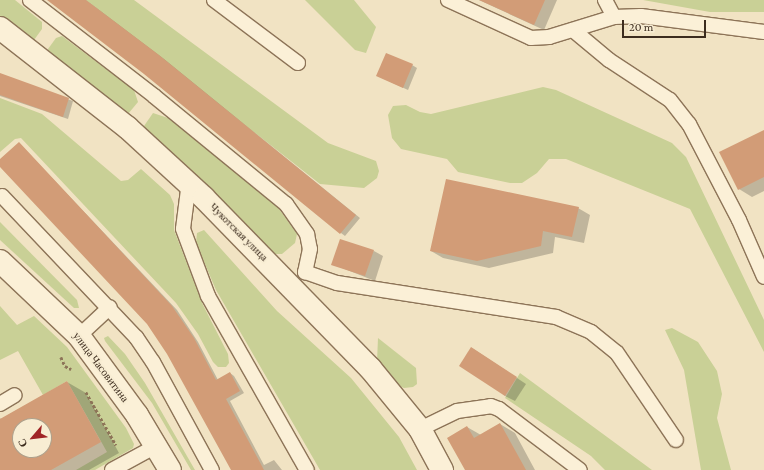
<!DOCTYPE html>
<meta charset="utf-8">
<style>
body{margin:0}
#map{position:relative;width:764px;height:470px;overflow:hidden;background:#f1e3c3;font-family:"Crimson Pro",serif}
div>[style]{position:absolute}
.green>*{inset:0;background:#c9d096}
.shadow>*{inset:0;background:#0003}
.building>*{inset:0;background:#d29c77}
.path>*{height:2.5px;margin-top:-1.25px;transform-origin:0;background:repeating-linear-gradient(90deg,#8d7458 0 3px,transparent 0 5px)}
.roads{filter:drop-shadow(1px 0 #8d7458) drop-shadow(-1px 0 #8d7458) drop-shadow(0 1px #8d7458) drop-shadow(0 -1px #8d7458)}
.service>*{height:14px;margin:-7px;padding:0 7px;transform-origin:7px;border-radius:7px;background:#fbf0d7}
.minor>*{height:22px;margin:-11px;padding:0 11px;transform-origin:11px;border-radius:11px;background:#fbf0d7}
.tertiary>*{height:22px;margin:-11px;padding:0 11px;transform-origin:11px;border-radius:11px;background:#fbf0d7}
span{translate:-50% -50%;white-space:nowrap;text-align:center;line-height:1.15;-webkit-text-stroke:4px #f8edd3;paint-order:stroke}
.street-label{font-size:11px;color:#3c2c1e}
.north{position:absolute;left:12px;top:418px;width:40px;height:40px;box-sizing:border-box;background:#f8edd3;border:1px solid #ada08b;border-radius:50%;rotate:242deg;font-size:11px;font-weight:700;line-height:16px;text-align:center;color:#3c2c1e}
.north::after{content:'';display:block;margin:auto;width:14px;height:18px;background:#a02425;clip-path:polygon(50% 0,100% 100%,50% 72%,0 100%)}
.scale{position:absolute;left:622px;top:20px;width:84px;height:18px;box-sizing:border-box;border:2px solid #3c2c1e;border-top:0;padding-left:5px;font-size:12px;line-height:14px;white-space:nowrap;color:#3c2c1e;-webkit-text-stroke:3px #f8edd3;paint-order:stroke}
</style>
<div id="map">
<div class="green">
<div style="clip-path:polygon(0 0,15px 0,42px 22px,42px 29px,34px 40px,0 18px)"></div>
<div style="clip-path:polygon(86px 0,134px 0,328px 143px,376px 161px,379px 171px,377px 178px,364px 188px,320px 184px)"></div>
<div style="clip-path:polygon(305px 0,354px 0,376px 27px,366px 53px,355px 50px)"></div>
<div style="clip-path:polygon(643px 0,764px 0,764px 12px,710px 12px)"></div>
<div style="clip-path:polygon(62px 36px,134px 90px,138px 102px,128px 114px,124px 114px,49px 55px,48px 49px,56px 38px)"></div>
<div style="clip-path:polygon(543px 87px,556px 90px,672px 143px,686px 157px,764px 320px,764px 352px,690px 209px,566px 159px,549px 159px,537px 173px,522px 183px,510px 183px,458px 172px,447px 159px,401px 149px,392px 138px,388px 115px,393px 106px,406px 105px,420px 112px,431px 114px)"></div>
<div style="clip-path:polygon(0 98px,42px 114px,121px 181px,128px 180px,141px 169px,170px 195px,174px 204px,174px 230px,203px 305px,228px 354px,229px 363px,226px 367px,218px 367px,213px 362px,198px 334px,176px 303px,21px 138px,15px 139px,0 152px)"></div>
<div style="clip-path:polygon(153px 113px,168px 118px,277px 206px,297px 234px,295px 243px,282px 254px,275px 254px,146px 132px,144px 126px)"></div>
<div style="clip-path:polygon(0 222px,77px 300px,79px 308px,74px 308px,0 240px)"></div>
<div style="clip-path:polygon(204px 230px,277px 311px,351px 378px,399px 437px,417px 470px,320px 470px,216px 290px,196px 243px,197px 233px)"></div>
<div style="clip-path:polygon(0 306px,17px 325px,34px 316px,67px 347px,126px 428px,134px 444px,133px 448px,95px 470px,76px 470px,107px 452px,67px 381px,43px 395px,18px 351px,0 360px)"></div>
<div style="clip-path:polygon(672px 328px,698px 342px,717px 371px,722px 394px,717px 418px,731px 470px,701px 470px,684px 370px,665px 330px)"></div>
<div style="clip-path:polygon(108px 336px,125px 354px,145px 383px,195px 470px,191px 470px,152px 403px,105px 341px,104px 338px)"></div>
<div style="clip-path:polygon(378px 338px,416px 368px,417px 384px,413px 387px,404px 388px,397px 385px,377px 362px)"></div>
<div style="clip-path:polygon(520px 373px,652px 470px,605px 470px,591px 456px,505px 398px)"></div>
</div>
<div class="shadow">
<div style="clip-path:polygon(49px 0,86px 0,164px 59px,360px 218px,345px 236px,341px 233px,145px 73px)"></div>
<div style="clip-path:polygon(479px 0,557px 0,544px 30px)"></div>
<div style="clip-path:polygon(412px 65px,417px 68px,408px 90px,382px 78px)"></div>
<div style="clip-path:polygon(0 76px,73px 101px,68px 119px,0 96px)"></div>
<div style="clip-path:polygon(764px 131px,764px 191px,752px 197px,739px 189px)"></div>
<div style="clip-path:polygon(19px 143px,177px 310px,198px 342px,218px 380px,230px 373px,234px 376px,244px 393px,230px 401px,264px 465px,274px 460px,282px 470px,232px 470px,168px 354px,147px 323px,0 165px,0 160px)"></div>
<div style="clip-path:polygon(578px 208px,590px 215px,584px 243px,555px 237px,553px 253px,489px 268px,443px 258px,431px 251px)"></div>
<div style="clip-path:polygon(374px 251px,383px 256px,375px 281px,332px 264px)"></div>
<div style="clip-path:polygon(472px 348px,526px 384px,515px 401px,505px 396px)"></div>
<div style="clip-path:polygon(evenodd,67px 382px,86px 393px,119px 453px,89px 470px,0 470px,0 418px,1px 419px,67px 382px,20px 426px,44px 426px,44px 450px,20px 450px,20px 426px)"></div>
<div style="clip-path:polygon(500px 424px,515px 433px,535px 470px,466px 470px,467px 427px,481px 435px)"></div>
</div>
<div class="building">
<div style="clip-path:polygon(47px 0,86px 0,159px 55px,356px 215px,340px 234px,144px 74px)"></div>
<div style="clip-path:polygon(479px 0,545px 0,534px 25px)"></div>
<div style="clip-path:polygon(386px 53px,413px 64px,403px 88px,376px 76px)"></div>
<div style="clip-path:polygon(0 73px,69px 98px,63px 117px,0 95px)"></div>
<div style="clip-path:polygon(764px 130px,764px 177px,738px 190px,719px 152px)"></div>
<div style="clip-path:polygon(19px 142px,172px 306px,194px 338px,216px 380px,230px 372px,240px 391px,226px 399px,264px 470px,231px 470px,167px 354px,147px 324px,0 167px,0 159px)"></div>
<div style="clip-path:polygon(446px 179px,579px 207px,572px 237px,543px 231px,541px 246px,477px 261px,430px 251px)"></div>
<div style="clip-path:polygon(340px 239px,374px 250px,365px 276px,331px 265px)"></div>
<div style="clip-path:polygon(471px 347px,517px 377px,505px 396px,459px 366px)"></div>
<div style="clip-path:polygon(evenodd,67px 381px,101px 442px,51px 470px,0 470px,0 419px,67px 381px,20px 426px,44px 426px,44px 450px,20px 450px,20px 426px)"></div>
<div style="clip-path:polygon(500px 423px,526px 470px,465px 470px,447px 438px,467px 426px,474px 438px)"></div>
</div>
<div class="path">
<div style="left:61px;top:357px;width:10px;rotate:66deg"></div>
<div style="left:65px;top:366px;width:7px;rotate:27deg"></div>
<div style="left:86px;top:392px;width:61px;rotate:60.5deg"></div>
</div>
<div class="roads">
<div class="service">
<div style="left:30px;top:0;width:157px;rotate:37.7deg"></div>
<div style="left:154px;top:96px;width:171px;rotate:39.3deg"></div>
<div style="left:286px;top:204px;width:37px;rotate:55deg"></div>
<div style="left:307px;top:234px;width:15px;rotate:79deg"></div>
<div style="left:310px;top:249px;width:24px;rotate:102deg"></div>
<div style="left:305px;top:272px;width:34px;rotate:19deg"></div>
<div style="left:337px;top:283px;width:222px;rotate:8.8deg"></div>
<div style="left:556px;top:317px;width:38px;rotate:23deg"></div>
<div style="left:591px;top:332px;width:33px;rotate:39deg"></div>
<div style="left:617px;top:353px;width:105px;rotate:55.9deg"></div>
<div style="left:214px;top:0;width:105px;rotate:36.9deg"></div>
<div style="left:448px;top:0;width:91px;rotate:24.6deg"></div>
<div style="left:531px;top:38px;width:18px;rotate:-3deg"></div>
<div style="left:549px;top:37px;width:68px;rotate:-17.1deg"></div>
<div style="left:614px;top:17px;width:27px;rotate:-2deg"></div>
<div style="left:641px;top:16px;width:124px;rotate:7.4deg"></div>
<div style="left:605px;top:0;width:19px;rotate:62deg"></div>
<div style="left:573px;top:30px;width:47px;rotate:39.8deg"></div>
<div style="left:609px;top:60px;width:73px;rotate:33.3deg"></div>
<div style="left:670px;top:100px;width:31px;rotate:52deg"></div>
<div style="left:689px;top:124px;width:108px;rotate:62.5deg"></div>
<div style="left:739px;top:220px;width:62px;rotate:66.3deg"></div>
<div style="left:189px;top:182px;width:47px;rotate:97.3deg"></div>
<div style="left:183px;top:229px;width:72px;rotate:69.5deg"></div>
<div style="left:208px;top:296px;width:200px;rotate:60.4deg"></div>
<div style="left:2px;top:196px;width:195px;rotate:46.5deg"></div>
<div style="left:136px;top:337px;width:30px;rotate:56deg"></div>
<div style="left:153px;top:362px;width:123px;rotate:61.4deg"></div>
<div style="left:79px;top:336px;width:42px;rotate:-43.1deg"></div>
<div style="left:0;top:404px;width:17px;rotate:-31deg"></div>
<div style="left:420px;top:429px;width:41px;rotate:-25.9deg"></div>
<div style="left:457px;top:411px;width:34px;rotate:-8deg"></div>
<div style="left:491px;top:406px;width:9px;rotate:21deg"></div>
<div style="left:499px;top:409px;width:101px;rotate:37deg"></div>
<div style="left:112px;top:470px;width:50px;rotate:-28.6deg"></div>
</div>
<div class="minor">
<div style="left:0;top:28px;width:162px;rotate:38deg"></div>
<div style="left:128px;top:128px;width:103px;rotate:42.6deg"></div>
<div style="left:204px;top:198px;width:238px;rotate:45.7deg"></div>
<div style="left:370px;top:368px;width:79px;rotate:50.7deg"></div>
<div style="left:420px;top:429px;width:47px;rotate:61.8deg"></div>
</div>
<div class="tertiary">
<div style="left:0;top:261px;width:109px;rotate:43.5deg"></div>
<div style="left:79px;top:336px;width:98px;rotate:53.7deg"></div>
<div style="left:137px;top:415px;width:64px;rotate:59deg"></div>
</div>
</div>
<div class="street-label">
<span style="left:239px;top:232px;rotate:45deg">Чукотская улица</span>
<span style="left:101px;top:367px;rotate:53deg">улица Часовитина</span>
</div>
<div class="north">С</div>
<div class="scale">20 m</div>
</div>
